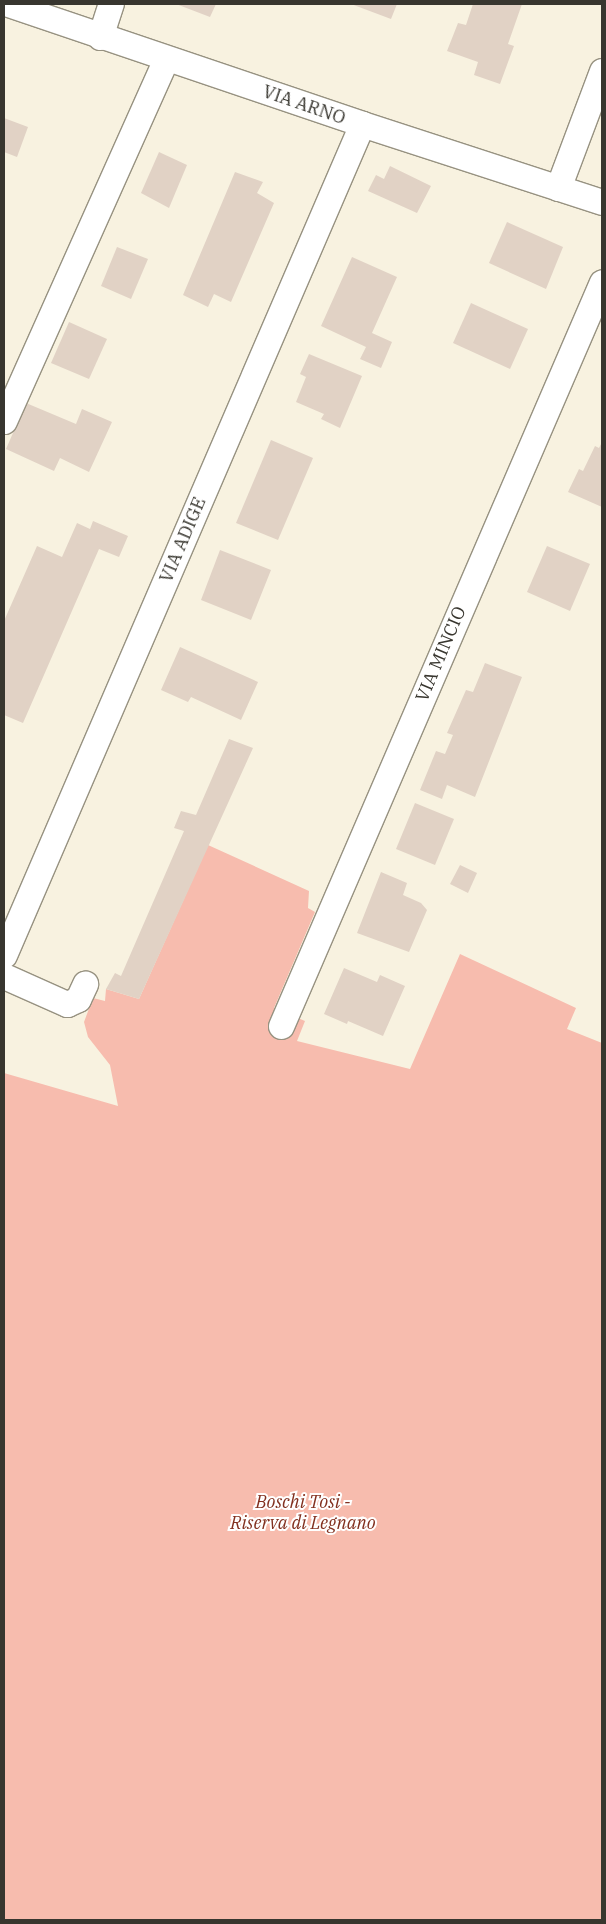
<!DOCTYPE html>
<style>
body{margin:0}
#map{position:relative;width:606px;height:1924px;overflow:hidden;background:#f8f2e0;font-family:"IBM Plex Serif",serif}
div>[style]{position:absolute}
.green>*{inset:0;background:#f7bcae}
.building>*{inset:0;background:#e1d2c5}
.roads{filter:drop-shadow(1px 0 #979281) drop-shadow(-1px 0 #979281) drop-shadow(0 1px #979281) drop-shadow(0 -1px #979281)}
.minor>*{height:25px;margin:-12.5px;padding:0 12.5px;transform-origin:12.5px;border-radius:12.5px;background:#fff}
span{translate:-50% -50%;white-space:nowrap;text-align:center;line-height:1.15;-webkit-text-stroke:4px #fff;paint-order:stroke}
.street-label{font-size:18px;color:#38362f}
.park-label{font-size:18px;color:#82301f;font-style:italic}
.frame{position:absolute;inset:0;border:5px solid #38362f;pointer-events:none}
</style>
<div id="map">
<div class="green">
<div style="clip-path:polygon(208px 845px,309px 891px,308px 908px,315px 912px,274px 1008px,305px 1021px,297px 1041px,410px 1069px,460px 954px,576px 1008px,567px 1029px,602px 1043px,602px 1920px,4px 1920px,4px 1073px,118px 1106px,110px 1065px,88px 1037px,84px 1022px,93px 998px,105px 1001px,106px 989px,139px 999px)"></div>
</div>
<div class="building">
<div style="clip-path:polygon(176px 4px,216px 4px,210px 17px)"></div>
<div style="clip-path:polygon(351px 4px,397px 4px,391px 19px)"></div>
<div style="clip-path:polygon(473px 4px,522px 4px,508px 44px,514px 46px,500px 84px,474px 75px,478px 62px,447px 51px,458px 23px,466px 25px)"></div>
<div style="clip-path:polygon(4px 118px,28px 127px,17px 157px,4px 152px)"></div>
<div style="clip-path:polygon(159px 152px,187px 165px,169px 208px,141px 193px)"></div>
<div style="clip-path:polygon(390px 166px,431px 186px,417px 213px,368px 191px,376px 175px,384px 179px)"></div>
<div style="clip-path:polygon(235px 172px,263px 182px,257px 193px,274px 203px,231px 302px,214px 294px,208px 307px,183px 295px)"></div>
<div style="clip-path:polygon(507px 222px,563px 247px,546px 289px,489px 263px)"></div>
<div style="clip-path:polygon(117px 247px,148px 259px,131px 299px,101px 286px)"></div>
<div style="clip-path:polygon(352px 257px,397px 277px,372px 333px,392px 342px,381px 368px,360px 359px,366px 347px,321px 326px)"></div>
<div style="clip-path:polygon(471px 303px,528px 329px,510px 369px,453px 343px)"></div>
<div style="clip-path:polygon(69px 322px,107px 339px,89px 379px,51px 363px)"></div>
<div style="clip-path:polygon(309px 354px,362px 376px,340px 428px,321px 419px,324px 414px,296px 402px,306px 377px,300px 374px)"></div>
<div style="clip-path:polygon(26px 403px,76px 424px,82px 409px,112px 422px,89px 472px,60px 458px,54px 471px,6px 449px)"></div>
<div style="clip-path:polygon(271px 440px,313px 458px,278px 540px,236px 523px)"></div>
<div style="clip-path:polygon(602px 442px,602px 507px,568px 492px,579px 469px,583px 471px,595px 446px,599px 448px)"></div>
<div style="clip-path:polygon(93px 521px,128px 536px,119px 557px,99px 549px,23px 723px,4px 715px,4px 621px,37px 546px,62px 557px,77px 523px,90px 529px)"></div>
<div style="clip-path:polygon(547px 546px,590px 564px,570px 611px,527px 592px)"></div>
<div style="clip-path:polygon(220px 550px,271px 570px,251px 620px,201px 600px)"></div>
<div style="clip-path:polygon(180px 647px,258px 682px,241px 720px,191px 697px,188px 702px,161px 690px)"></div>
<div style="clip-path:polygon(485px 663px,522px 677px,475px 797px,447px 785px,442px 799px,420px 790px,436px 751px,445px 754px,453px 735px,447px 733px,466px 690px,473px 692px)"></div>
<div style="clip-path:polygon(229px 739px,253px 748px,139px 999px,106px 989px,115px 973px,121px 976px,184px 831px,174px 828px,181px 811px,196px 815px)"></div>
<div style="clip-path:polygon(415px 803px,454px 819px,435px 865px,396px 849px)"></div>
<div style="clip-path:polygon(460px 865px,477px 873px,468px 893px,450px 884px)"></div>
<div style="clip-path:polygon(381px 872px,407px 883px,403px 895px,421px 903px,427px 910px,409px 952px,357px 933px)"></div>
<div style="clip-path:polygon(344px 968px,377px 982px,380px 975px,405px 986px,383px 1036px,348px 1021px,347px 1024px,324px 1014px)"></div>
</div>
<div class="roads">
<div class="minor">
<div style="left:8px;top:4px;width:374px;rotate:18.7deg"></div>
<div style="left:362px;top:124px;width:252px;rotate:18deg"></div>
<div style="left:100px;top:37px;width:35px;rotate:-72deg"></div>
<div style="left:558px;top:188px;width:125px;rotate:-69.4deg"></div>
<div style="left:4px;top:421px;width:397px;rotate:-65.9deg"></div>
<div style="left:4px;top:955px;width:905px;rotate:-66.69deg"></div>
<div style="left:4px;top:976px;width:69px;rotate:24deg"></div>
<div style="left:67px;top:1004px;width:12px;rotate:-24deg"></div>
<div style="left:78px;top:999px;width:17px;rotate:-65deg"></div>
<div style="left:281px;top:1026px;width:810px;rotate:-66.66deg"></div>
</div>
</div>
<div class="street-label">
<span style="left:304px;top:105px;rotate:19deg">VIA ARNO</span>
<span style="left:183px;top:540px;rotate:-67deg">VIA ADIGE</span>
<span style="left:441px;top:654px;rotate:-67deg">VIA MINCIO</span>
</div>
<div class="park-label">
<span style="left:303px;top:1513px">Boschi Tosi -<br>Riserva di Legnano</span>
</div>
<div class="frame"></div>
</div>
